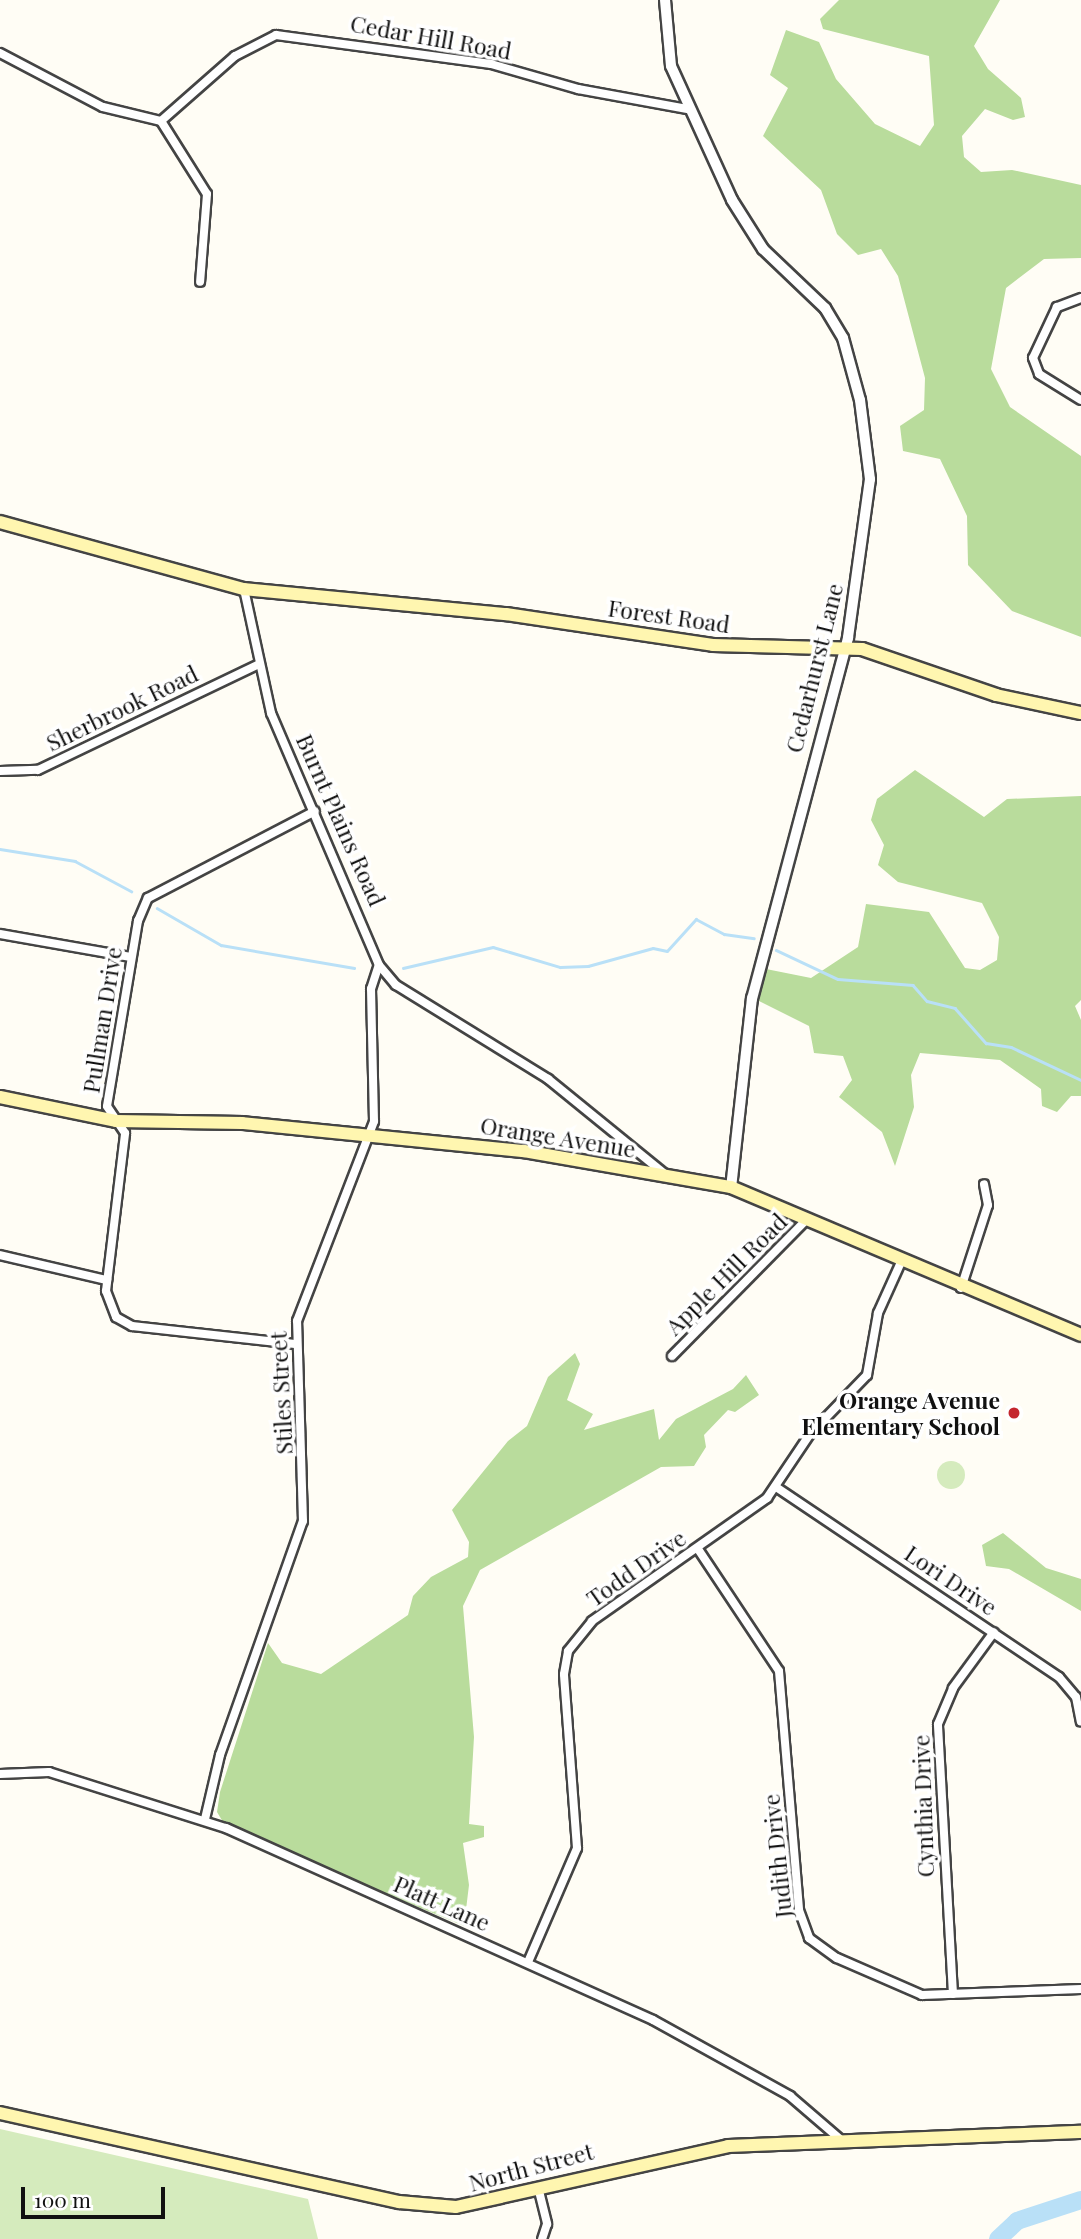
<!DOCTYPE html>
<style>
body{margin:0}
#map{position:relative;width:1081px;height:2239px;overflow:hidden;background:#fffdf5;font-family:"Playfair Display",serif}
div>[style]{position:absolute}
.green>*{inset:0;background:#d5ebbd}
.round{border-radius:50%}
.forest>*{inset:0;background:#b9dc9c}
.stream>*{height:2.5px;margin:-1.25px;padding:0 1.25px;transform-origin:1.25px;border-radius:1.25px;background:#b9e0f7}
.river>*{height:18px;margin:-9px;padding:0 9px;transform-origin:9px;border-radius:9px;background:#b9e0f7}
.roads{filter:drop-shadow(2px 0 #444) drop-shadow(-2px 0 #444) drop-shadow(0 2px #444) drop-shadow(0 -2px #444)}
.minor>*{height:8px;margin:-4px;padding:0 4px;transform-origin:4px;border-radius:4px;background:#fff}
.tertiary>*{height:10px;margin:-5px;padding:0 5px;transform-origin:5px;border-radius:5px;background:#fff}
.secondary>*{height:12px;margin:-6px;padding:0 6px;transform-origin:6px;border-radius:6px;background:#fff6b0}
.dots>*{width:19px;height:19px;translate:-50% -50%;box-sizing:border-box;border:4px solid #fff;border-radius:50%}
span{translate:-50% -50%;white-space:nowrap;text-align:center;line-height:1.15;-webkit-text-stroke:7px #fff;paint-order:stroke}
.street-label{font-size:23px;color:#111}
.poi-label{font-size:23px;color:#111;font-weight:700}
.right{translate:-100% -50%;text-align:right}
.scale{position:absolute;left:21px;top:2187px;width:144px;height:32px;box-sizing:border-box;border:4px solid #111;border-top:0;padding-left:9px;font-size:21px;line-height:24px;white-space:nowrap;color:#111;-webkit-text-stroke:5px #fff;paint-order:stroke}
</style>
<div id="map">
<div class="green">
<div class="round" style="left:937px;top:1461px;width:28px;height:28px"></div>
<div style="clip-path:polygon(0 2129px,308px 2199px,318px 2239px,0 2239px)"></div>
</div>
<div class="forest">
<div style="clip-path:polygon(839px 0,1000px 0,974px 46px,988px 69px,1021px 98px,1025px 117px,1013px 120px,985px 109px,962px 136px,964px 157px,981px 172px,1012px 170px,1081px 185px,1081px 258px,1044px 259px,1006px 288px,991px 369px,1010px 407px,1081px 456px,1081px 637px,1012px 611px,968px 565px,967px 516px,940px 459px,903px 451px,900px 426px,924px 410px,925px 378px,898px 276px,881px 249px,858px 255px,837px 234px,821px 190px,763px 136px,788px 88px,770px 75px,786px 30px,819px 42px,836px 79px,875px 124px,920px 146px,934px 125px,929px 56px,823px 29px,820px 19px)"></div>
<div style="clip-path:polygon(915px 770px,984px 817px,1007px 799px,1081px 796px,1081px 1000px,1075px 1006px,1081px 1020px,1081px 1096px,1071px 1096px,1057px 1112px,1042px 1106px,1041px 1089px,1000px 1060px,920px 1053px,911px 1075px,914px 1107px,895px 1166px,882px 1132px,839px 1097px,852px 1080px,843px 1056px,814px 1053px,809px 1026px,759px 1001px,766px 969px,811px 978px,858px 947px,866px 904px,929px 912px,965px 968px,980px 970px,997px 960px,999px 937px,982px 903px,898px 882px,878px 865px,884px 845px,871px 820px,877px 799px)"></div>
<div style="clip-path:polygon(575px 1353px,580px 1364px,567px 1400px,593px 1414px,584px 1430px,654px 1409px,659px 1440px,676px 1419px,733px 1389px,746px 1375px,759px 1395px,735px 1412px,728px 1410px,704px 1435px,706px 1447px,694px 1466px,661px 1467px,480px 1570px,463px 1606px,474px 1737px,469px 1824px,484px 1826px,484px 1837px,463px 1843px,469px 1885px,464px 1926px,226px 1827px,217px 1812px,220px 1792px,268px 1643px,282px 1663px,321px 1674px,408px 1615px,413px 1596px,431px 1577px,468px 1557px,469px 1542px,452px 1510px,508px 1441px,527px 1426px,548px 1377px)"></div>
<div style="clip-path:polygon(1003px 1533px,1046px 1568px,1081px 1579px,1081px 1611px,1009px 1569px,986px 1566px,982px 1545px)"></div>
</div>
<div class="stream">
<div style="left:0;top:849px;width:76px;rotate:9.1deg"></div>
<div style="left:75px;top:861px;width:64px;rotate:28.2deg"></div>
<div style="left:157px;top:908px;width:74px;rotate:30deg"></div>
<div style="left:221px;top:945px;width:135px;rotate:9.8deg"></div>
<div style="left:776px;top:950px;width:68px;rotate:25.1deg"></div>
<div style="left:838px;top:979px;width:75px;rotate:4.6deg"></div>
<div style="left:913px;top:985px;width:21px;rotate:49deg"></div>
<div style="left:927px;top:1001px;width:29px;rotate:14deg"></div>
<div style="left:955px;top:1008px;width:47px;rotate:48.5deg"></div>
<div style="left:986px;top:1043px;width:25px;rotate:9deg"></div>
<div style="left:1011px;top:1047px;width:77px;rotate:25.2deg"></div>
<div style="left:403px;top:968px;width:92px;rotate:-13.1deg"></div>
<div style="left:493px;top:947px;width:70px;rotate:16.6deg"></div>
<div style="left:560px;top:967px;width:28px;rotate:-2deg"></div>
<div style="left:588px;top:966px;width:67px;rotate:-15.5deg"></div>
<div style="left:653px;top:948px;width:14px;rotate:12deg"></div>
<div style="left:667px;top:951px;width:43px;rotate:-47.8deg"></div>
<div style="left:696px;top:919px;width:32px;rotate:28deg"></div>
<div style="left:724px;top:934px;width:30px;rotate:8deg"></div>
</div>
<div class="river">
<div style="left:998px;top:2239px;width:26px;rotate:-43deg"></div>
<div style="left:1017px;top:2221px;width:67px;rotate:-18.2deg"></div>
</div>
<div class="roads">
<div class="minor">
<div style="left:0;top:53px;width:116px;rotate:27.7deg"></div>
<div style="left:103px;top:107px;width:60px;rotate:13.6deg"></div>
<div style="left:161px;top:121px;width:98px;rotate:-41.3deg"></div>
<div style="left:235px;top:56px;width:46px;rotate:-27.1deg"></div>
<div style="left:276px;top:35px;width:217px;rotate:7.7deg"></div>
<div style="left:491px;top:64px;width:91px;rotate:16deg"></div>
<div style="left:578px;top:89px;width:111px;rotate:10.4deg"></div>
<div style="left:161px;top:121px;width:86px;rotate:57.8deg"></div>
<div style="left:207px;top:194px;width:88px;rotate:94.5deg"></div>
<div style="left:1081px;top:298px;width:26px;rotate:159deg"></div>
<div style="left:1057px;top:307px;width:56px;rotate:115.2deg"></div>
<div style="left:1033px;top:358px;width:17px;rotate:69deg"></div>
<div style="left:1039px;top:374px;width:49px;rotate:31.8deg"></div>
<div style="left:244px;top:589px;width:127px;rotate:77.7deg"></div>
<div style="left:271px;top:713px;width:274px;rotate:66.8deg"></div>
<div style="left:379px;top:965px;width:26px;rotate:50deg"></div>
<div style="left:396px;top:985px;width:179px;rotate:31.7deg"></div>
<div style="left:548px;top:1079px;width:152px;rotate:39.1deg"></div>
<div style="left:0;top:771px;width:38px;rotate:-2deg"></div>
<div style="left:38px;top:770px;width:243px;rotate:-25.6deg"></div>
<div style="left:0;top:934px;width:133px;rotate:10deg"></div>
<div style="left:0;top:1255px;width:110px;rotate:13.2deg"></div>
<div style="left:961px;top:1288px;width:87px;rotate:-72deg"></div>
<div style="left:988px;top:1205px;width:21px;rotate:-101deg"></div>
<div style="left:295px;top:1344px;width:164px;rotate:-173.7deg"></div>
<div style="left:132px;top:1326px;width:18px;rotate:-151deg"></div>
<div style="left:116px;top:1317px;width:28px;rotate:-111deg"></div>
<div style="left:106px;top:1291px;width:159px;rotate:-83.1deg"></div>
<div style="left:125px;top:1133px;width:32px;rotate:-124deg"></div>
<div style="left:107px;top:1106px;width:188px;rotate:-80.5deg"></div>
<div style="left:138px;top:921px;width:25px;rotate:-67deg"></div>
<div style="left:148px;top:898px;width:188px;rotate:-27.5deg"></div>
<div style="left:672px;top:1356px;width:192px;rotate:-45.4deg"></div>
<div style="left:776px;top:1487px;width:341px;rotate:33.9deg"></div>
<div style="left:1059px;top:1677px;width:26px;rotate:50deg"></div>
<div style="left:1076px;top:1697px;width:25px;rotate:79deg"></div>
<div style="left:698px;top:1549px;width:146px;rotate:56.4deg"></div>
<div style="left:779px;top:1671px;width:240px;rotate:85.2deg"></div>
<div style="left:799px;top:1910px;width:30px;rotate:70deg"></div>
<div style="left:809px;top:1938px;width:34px;rotate:36deg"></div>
<div style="left:837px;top:1958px;width:93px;rotate:23.5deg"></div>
<div style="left:922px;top:1995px;width:159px;rotate:-2.2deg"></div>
<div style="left:0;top:1774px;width:49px;rotate:-2.3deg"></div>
<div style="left:49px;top:1772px;width:186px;rotate:17.6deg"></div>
<div style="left:226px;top:1828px;width:468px;rotate:24.2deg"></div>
<div style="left:653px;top:2020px;width:157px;rotate:29deg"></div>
<div style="left:790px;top:2096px;width:66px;rotate:40.7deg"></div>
<div style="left:205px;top:1819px;width:66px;rotate:-76.8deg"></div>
<div style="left:220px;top:1755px;width:248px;rotate:-70.5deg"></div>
<div style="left:303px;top:1521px;width:200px;rotate:-91.7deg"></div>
<div style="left:297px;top:1321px;width:214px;rotate:-68.9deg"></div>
<div style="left:374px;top:1121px;width:132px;rotate:-91.3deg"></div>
<div style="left:371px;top:989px;width:25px;rotate:-72deg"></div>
<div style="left:528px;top:1962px;width:124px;rotate:-66.7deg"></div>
<div style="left:577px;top:1848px;width:174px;rotate:-94.3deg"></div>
<div style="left:564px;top:1674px;width:23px;rotate:-80deg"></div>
<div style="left:568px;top:1651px;width:38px;rotate:-51deg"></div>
<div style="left:592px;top:1621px;width:214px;rotate:-35.1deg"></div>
<div style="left:767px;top:1498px;width:77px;rotate:-56.1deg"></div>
<div style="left:810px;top:1434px;width:82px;rotate:-46deg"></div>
<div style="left:867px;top:1375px;width:63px;rotate:-79.9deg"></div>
<div style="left:878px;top:1313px;width:56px;rotate:-65.7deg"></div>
<div style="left:953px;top:1994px;width:270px;rotate:-93.2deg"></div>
<div style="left:938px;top:1724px;width:39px;rotate:-67deg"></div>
<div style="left:953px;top:1688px;width:69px;rotate:-53.8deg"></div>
<div style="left:539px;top:2191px;width:34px;rotate:76deg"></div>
<div style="left:547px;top:2224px;width:16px;rotate:108deg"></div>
</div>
<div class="tertiary">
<div style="left:665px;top:0;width:66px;rotate:84.8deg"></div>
<div style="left:671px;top:66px;width:147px;rotate:65.5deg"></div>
<div style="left:732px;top:200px;width:58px;rotate:57.7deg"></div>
<div style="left:763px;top:249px;width:86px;rotate:43.6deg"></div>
<div style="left:825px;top:308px;width:35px;rotate:59deg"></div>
<div style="left:843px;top:338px;width:64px;rotate:74.7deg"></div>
<div style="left:860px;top:400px;width:80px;rotate:82.8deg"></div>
<div style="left:870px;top:479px;width:161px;rotate:97.9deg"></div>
<div style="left:848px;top:638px;width:373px;rotate:104.9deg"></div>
<div style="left:752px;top:998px;width:190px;rotate:96.3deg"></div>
</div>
<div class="secondary">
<div style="left:0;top:522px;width:253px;rotate:15.4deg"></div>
<div style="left:244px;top:589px;width:263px;rotate:5.5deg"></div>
<div style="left:506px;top:614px;width:209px;rotate:8.5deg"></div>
<div style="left:713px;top:645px;width:149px;rotate:1.5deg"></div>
<div style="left:862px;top:649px;width:142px;rotate:18.9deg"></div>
<div style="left:996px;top:695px;width:87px;rotate:12deg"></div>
<div style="left:0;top:1097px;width:118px;rotate:11.7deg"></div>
<div style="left:116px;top:1121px;width:126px;rotate:0.9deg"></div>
<div style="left:242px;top:1123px;width:283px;rotate:5.7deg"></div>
<div style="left:524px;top:1151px;width:210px;rotate:9.9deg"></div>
<div style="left:731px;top:1187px;width:380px;rotate:22.9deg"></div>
<div style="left:0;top:2113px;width:409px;rotate:12.6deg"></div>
<div style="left:399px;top:2202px;width:57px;rotate:5deg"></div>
<div style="left:456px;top:2207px;width:279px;rotate:-12.6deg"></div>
<div style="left:728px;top:2146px;width:353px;rotate:-2.3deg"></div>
</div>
</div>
<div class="dots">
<div style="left:1014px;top:1413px;background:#c4262e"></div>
</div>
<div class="street-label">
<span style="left:431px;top:37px;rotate:10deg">Cedar Hill Road</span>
<span style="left:669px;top:616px;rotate:8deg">Forest Road</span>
<span style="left:814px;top:668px;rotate:-76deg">Cedarhurst Lane</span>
<span style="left:122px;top:708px;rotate:-26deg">Sherbrook Road</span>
<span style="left:341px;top:820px;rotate:66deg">Burnt Plains Road</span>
<span style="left:102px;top:1020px;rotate:-81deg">Pullman Drive</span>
<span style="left:558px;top:1137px;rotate:9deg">Orange Avenue</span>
<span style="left:726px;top:1274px;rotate:-45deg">Apple Hill Road</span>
<span style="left:281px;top:1393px;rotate:-93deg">Stiles Street</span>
<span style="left:636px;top:1568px;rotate:-35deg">Todd Drive</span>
<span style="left:951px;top:1580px;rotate:34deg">Lori Drive</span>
<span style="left:923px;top:1806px;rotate:-92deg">Cynthia Drive</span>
<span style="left:777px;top:1856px;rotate:-96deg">Judith Drive</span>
<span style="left:442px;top:1903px;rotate:24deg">Platt Lane</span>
<span style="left:531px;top:2167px;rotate:-15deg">North Street</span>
</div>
<div class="poi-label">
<span class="right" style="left:1000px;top:1413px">Orange Avenue<br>Elementary School</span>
</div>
<div class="scale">100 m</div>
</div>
